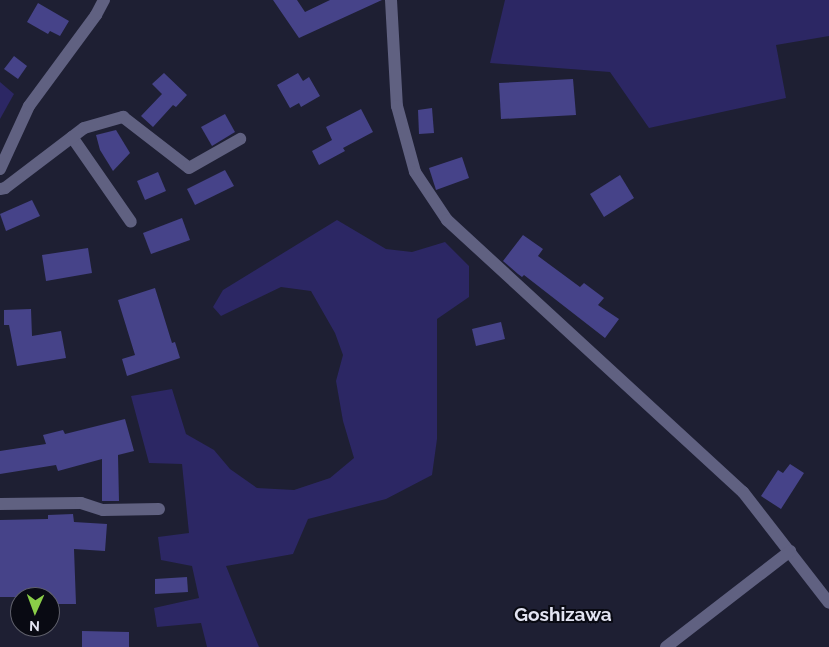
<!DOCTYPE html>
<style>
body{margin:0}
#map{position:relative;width:829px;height:647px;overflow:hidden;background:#1e1f33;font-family:Raleway,sans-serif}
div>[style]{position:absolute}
.green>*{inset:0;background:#2c2764}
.building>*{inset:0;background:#464389}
.minor>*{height:12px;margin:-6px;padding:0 6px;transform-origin:6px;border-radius:6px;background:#606181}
span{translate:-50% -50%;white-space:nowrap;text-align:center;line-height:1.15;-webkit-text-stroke:4px #090a13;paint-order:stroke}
.quarter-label{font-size:19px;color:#e2e3f1;font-weight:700}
.north{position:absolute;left:10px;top:587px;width:50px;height:50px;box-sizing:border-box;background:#090a13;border:1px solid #60616c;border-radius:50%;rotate:182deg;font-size:14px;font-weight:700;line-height:20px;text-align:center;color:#e2e3f1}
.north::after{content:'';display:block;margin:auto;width:18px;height:22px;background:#8ace48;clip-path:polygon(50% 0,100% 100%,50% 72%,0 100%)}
</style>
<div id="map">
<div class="green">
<div style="clip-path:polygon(505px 0,829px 0,829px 36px,776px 45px,786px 98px,649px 128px,610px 72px,490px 63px)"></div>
<div style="clip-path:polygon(0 82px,14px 94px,0 119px)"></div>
<div style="clip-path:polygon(337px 220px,386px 249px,412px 252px,445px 242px,469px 266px,469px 297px,437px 319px,437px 439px,432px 475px,386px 499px,308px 519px,293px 554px,226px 566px,259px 647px,207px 647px,201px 623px,157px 627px,154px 608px,199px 598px,192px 566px,161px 560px,158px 537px,189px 533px,182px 464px,149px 463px,131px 396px,172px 389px,186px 434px,214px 450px,230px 469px,257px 488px,294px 490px,330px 478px,354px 458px,343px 421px,336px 381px,343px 355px,335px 333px,311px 291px,281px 287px,221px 316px,213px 307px,223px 290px)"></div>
</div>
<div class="building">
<div style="clip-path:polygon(273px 0,297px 0,305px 12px,330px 0,382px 0,299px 38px)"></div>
<div style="clip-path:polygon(38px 3px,69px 21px,60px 36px,50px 31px,48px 34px,27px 22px)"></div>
<div style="clip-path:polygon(14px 56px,27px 66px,18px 79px,4px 69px)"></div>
<div style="clip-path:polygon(164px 73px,187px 95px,176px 107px,173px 105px,153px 127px,141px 116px,162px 94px,152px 84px)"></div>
<div style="clip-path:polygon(298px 73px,303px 81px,309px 77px,320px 96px,301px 107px,299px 103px,290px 108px,277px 85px)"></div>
<div style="clip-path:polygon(573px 79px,576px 115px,501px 119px,499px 83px)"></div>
<div style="clip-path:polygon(432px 108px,434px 133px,419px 134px,418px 110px)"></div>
<div style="clip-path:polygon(361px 109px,373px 132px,343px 148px,345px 151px,319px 165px,312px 151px,332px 140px,326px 127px)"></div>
<div style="clip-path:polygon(225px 114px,235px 132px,212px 146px,201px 127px)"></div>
<div style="clip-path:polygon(116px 130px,130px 153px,113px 171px,100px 150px,96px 135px)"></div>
<div style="clip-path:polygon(462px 157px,469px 178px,436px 190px,429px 168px)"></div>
<div style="clip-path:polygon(225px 170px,234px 186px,195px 205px,187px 189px)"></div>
<div style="clip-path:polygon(158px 172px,166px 191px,145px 200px,137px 181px)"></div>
<div style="clip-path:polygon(620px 175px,634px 198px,604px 217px,590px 194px)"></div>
<div style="clip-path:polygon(32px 200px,40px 216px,6px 231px,0 214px)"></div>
<div style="clip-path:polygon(182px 218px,190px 240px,151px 254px,143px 233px)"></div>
<div style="clip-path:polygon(523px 235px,543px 249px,538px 256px,580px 287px,584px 283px,604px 298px,598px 305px,619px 319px,605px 338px,524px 275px,522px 277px,518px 274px,503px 261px)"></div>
<div style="clip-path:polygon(88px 248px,92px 273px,46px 281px,42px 255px)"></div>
<div style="clip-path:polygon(155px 288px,172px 343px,175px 342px,180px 358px,127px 376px,122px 359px,135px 355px,118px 300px)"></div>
<div style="clip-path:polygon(31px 309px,32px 336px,61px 331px,66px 358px,17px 366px,9px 325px,4px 325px,4px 310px)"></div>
<div style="clip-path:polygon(501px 322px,505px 339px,476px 346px,472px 329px)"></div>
<div style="clip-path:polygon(125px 419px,134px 451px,118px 455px,119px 501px,102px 501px,102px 459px,58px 471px,56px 465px,0 474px,0 451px,46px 444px,43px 435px,63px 430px,65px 434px)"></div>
<div style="clip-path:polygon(790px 464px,804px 473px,781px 509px,761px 496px,778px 470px,783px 473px)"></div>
<div style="clip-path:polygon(73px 514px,74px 522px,107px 524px,105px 551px,74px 549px,76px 604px,50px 604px,50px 597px,0 597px,0 520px,48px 519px,48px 515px)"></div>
<div style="clip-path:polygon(187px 577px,188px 592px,155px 594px,155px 579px)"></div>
<div style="clip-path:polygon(82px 631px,129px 632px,129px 647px,82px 647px)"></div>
</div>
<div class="minor">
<div style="left:391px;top:0;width:106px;rotate:86.8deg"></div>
<div style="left:397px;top:106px;width:68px;rotate:74.7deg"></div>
<div style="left:415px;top:172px;width:58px;rotate:56.3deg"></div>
<div style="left:447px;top:220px;width:402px;rotate:42.6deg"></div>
<div style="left:743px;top:492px;width:140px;rotate:52.2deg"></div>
<div style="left:72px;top:137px;width:103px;rotate:55.2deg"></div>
<div style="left:0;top:169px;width:69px;rotate:-65.3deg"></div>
<div style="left:29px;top:106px;width:113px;rotate:-53.6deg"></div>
<div style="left:96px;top:15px;width:17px;rotate:-62deg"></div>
<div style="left:0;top:189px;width:5px;rotate:-11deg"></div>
<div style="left:5px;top:188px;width:99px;rotate:-37.2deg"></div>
<div style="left:84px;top:128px;width:41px;rotate:-15.8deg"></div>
<div style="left:123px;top:117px;width:83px;rotate:37.7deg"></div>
<div style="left:189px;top:168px;width:59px;rotate:-29.6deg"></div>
<div style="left:0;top:504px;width:81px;rotate:-0.7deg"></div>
<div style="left:81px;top:503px;width:23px;rotate:18deg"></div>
<div style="left:103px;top:510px;width:56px;rotate:-1deg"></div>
<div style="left:666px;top:647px;width:157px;rotate:-37.7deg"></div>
</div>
<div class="quarter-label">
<span style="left:563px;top:615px">Goshizawa</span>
</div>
<div class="north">N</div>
</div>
